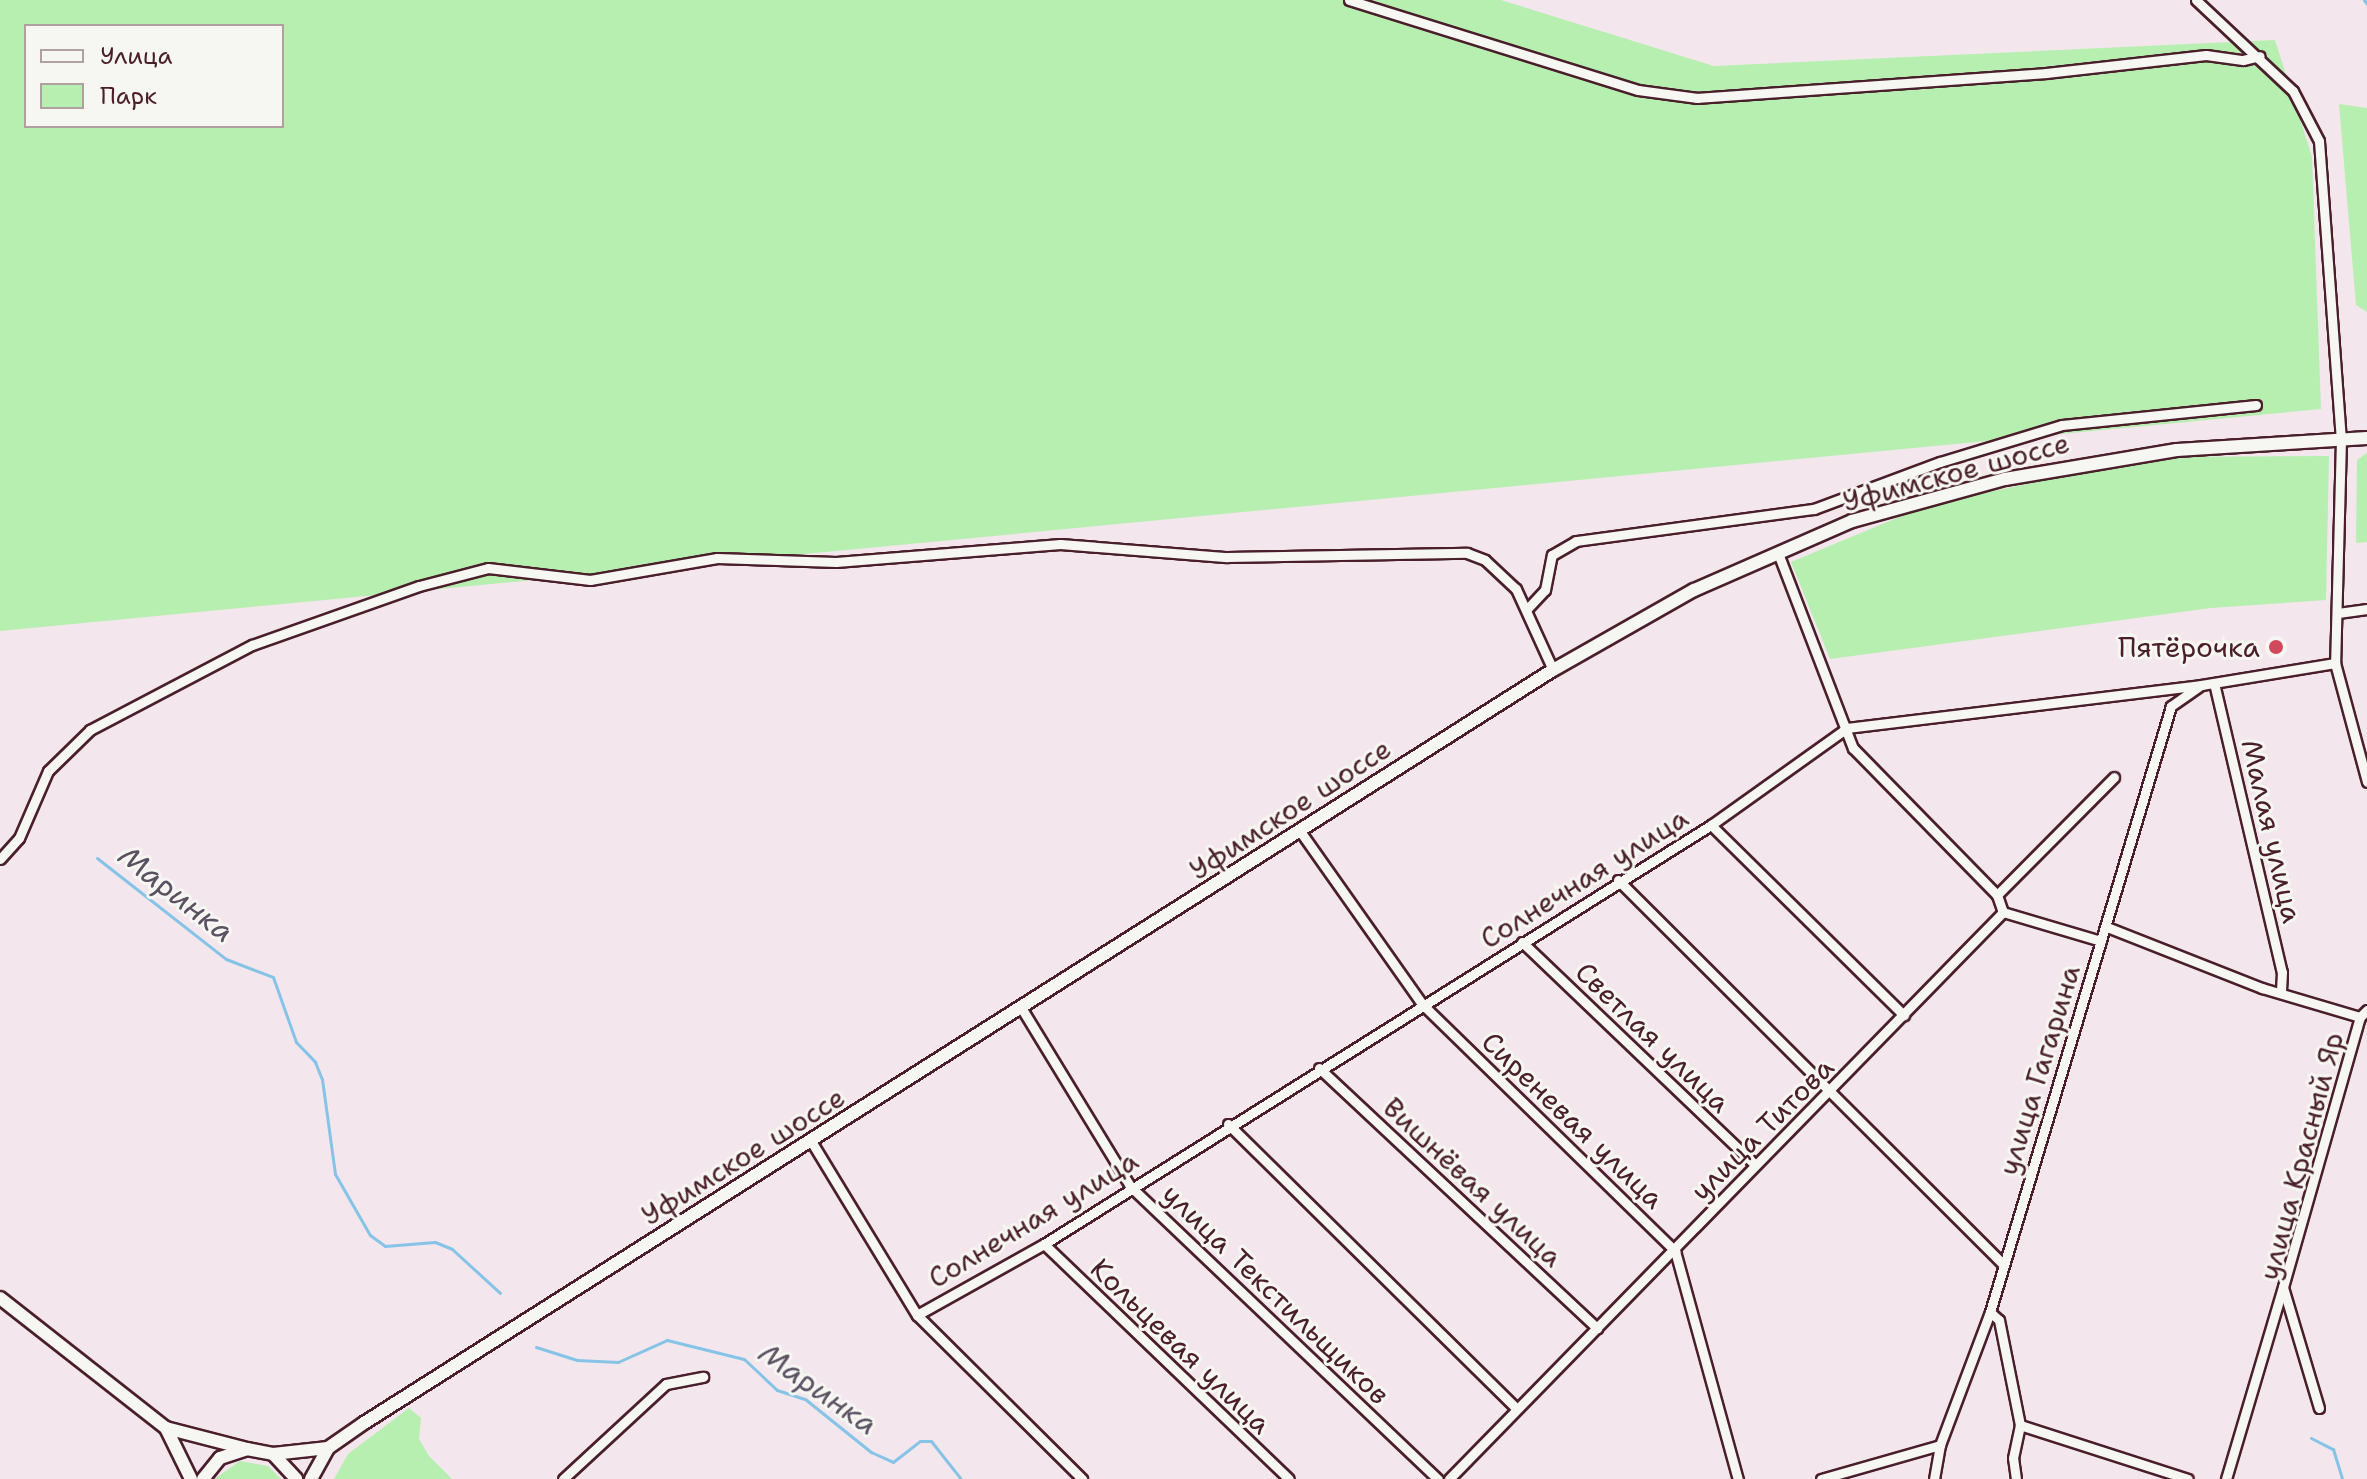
<!DOCTYPE html>
<meta charset="utf-8">
<style>
body{margin:0}
#map{position:relative;width:2367px;height:1479px;overflow:hidden;background:#f4e6ed;font-family:"Shantell Sans",sans-serif}
div>[style]{position:absolute}
.green>*{inset:0;background:#b7efb1}
.stream>*{height:3px;margin:-1.5px;padding:0 1.5px;transform-origin:1.5px;border-radius:1.5px;background:#85c4e6}
.roads{filter:drop-shadow(2px 0 #4a1f2b) drop-shadow(-2px 0 #4a1f2b) drop-shadow(0 2px #4a1f2b) drop-shadow(0 -2px #4a1f2b)}
.minor>*{height:9px;margin:-4.5px;padding:0 4.5px;transform-origin:4.5px;border-radius:4.5px;background:#f6f6f2}
.major>*{height:12px;margin:-6px;padding:0 6px;transform-origin:6px;border-radius:6px;background:#f6f6f2}
.dots>*{width:22px;height:22px;translate:-50% -50%;box-sizing:border-box;border:4px solid #f6f6f2;border-radius:50%}
span{translate:-50% -50%;white-space:nowrap;text-align:center;line-height:1.15;-webkit-text-stroke:6px #f6f6f2;paint-order:stroke}
.street-label{font-size:28px;color:#4a1f2b}
.poi-label{font-size:28px;color:#4a1f2b}
.right{translate:-100% -50%;text-align:right}
.water-label{font-size:30px;color:#5c5163;font-style:italic}
.legend{position:absolute;left:24px;top:24px;width:260px;height:104px;box-sizing:border-box;background:#f6f6f2;border:2px solid #b1a0a2;margin:0;padding:10px 14px;list-style:none;font-size:24px;color:#4a1f2b}
.legend li{display:flex;align-items:center;gap:16px;height:40px}
.legend b{width:40px;border:2px solid #b1a0a2}
</style>
<div id="map">
<div class="green">
<div style="clip-path:polygon(evenodd,0 0,1501px 0,1714px 66px,2275px 40px,2312px 157px,2321px 409px,0 631px,0 0,26px 26px,282px 26px,282px 126px,26px 126px,26px 26px)"></div>
<div style="clip-path:polygon(2339px 104px,2367px 108px,2367px 312px,2356px 305px)"></div>
<div style="clip-path:polygon(2367px 453px,2367px 542px,2356px 543px,2357px 460px)"></div>
<div style="clip-path:polygon(2329px 456px,2326px 600px,2211px 608px,1830px 659px,1791px 562px,1928px 505px,2155px 457px)"></div>
<div style="clip-path:polygon(409px 1408px,421px 1418px,419px 1439px,429px 1456px,452px 1479px,334px 1479px,348px 1454px)"></div>
<div style="clip-path:polygon(240px 1461px,268px 1466px,281px 1479px,214px 1479px)"></div>
</div>
<div class="stream">
<div style="left:2364px;top:0;width:5px;rotate:53deg"></div>
<div style="left:97px;top:858px;width:164px;rotate:38.1deg"></div>
<div style="left:226px;top:959px;width:50px;rotate:21deg"></div>
<div style="left:273px;top:977px;width:69px;rotate:70.5deg"></div>
<div style="left:296px;top:1042px;width:28px;rotate:46deg"></div>
<div style="left:315px;top:1062px;width:18px;rotate:68deg"></div>
<div style="left:322px;top:1079px;width:96px;rotate:82.2deg"></div>
<div style="left:335px;top:1174px;width:70px;rotate:60.2deg"></div>
<div style="left:370px;top:1235px;width:19px;rotate:36deg"></div>
<div style="left:385px;top:1246px;width:50px;rotate:-4.6deg"></div>
<div style="left:435px;top:1242px;width:18px;rotate:22deg"></div>
<div style="left:452px;top:1249px;width:65px;rotate:42.5deg"></div>
<div style="left:536px;top:1347px;width:43px;rotate:17.6deg"></div>
<div style="left:577px;top:1360px;width:41px;rotate:2.8deg"></div>
<div style="left:618px;top:1362px;width:54px;rotate:-24.2deg"></div>
<div style="left:667px;top:1340px;width:79px;rotate:13.9deg"></div>
<div style="left:744px;top:1359px;width:45px;rotate:43.2deg"></div>
<div style="left:777px;top:1390px;width:29px;rotate:18deg"></div>
<div style="left:805px;top:1399px;width:85px;rotate:38.8deg"></div>
<div style="left:871px;top:1452px;width:24px;rotate:24deg"></div>
<div style="left:893px;top:1462px;width:34px;rotate:-38deg"></div>
<div style="left:920px;top:1441px;width:11px"></div>
<div style="left:931px;top:1441px;width:48px;rotate:51.7deg"></div>
<div style="left:2311px;top:1438px;width:25px;rotate:27deg"></div>
<div style="left:2333px;top:1449px;width:31px;rotate:73deg"></div>
</div>
<div class="roads">
<div class="minor">
<div style="left:1349px;top:0;width:303px;rotate:17.3deg"></div>
<div style="left:1638px;top:90px;width:60px;rotate:7.7deg"></div>
<div style="left:1697px;top:98px;width:350px;rotate:-4.1deg"></div>
<div style="left:2046px;top:73px;width:161px;rotate:-6.4deg"></div>
<div style="left:2206px;top:55px;width:37px;rotate:8deg"></div>
<div style="left:2243px;top:60px;width:17px;rotate:-13deg"></div>
<div style="left:2196px;top:0;width:133px;rotate:43.2deg"></div>
<div style="left:2293px;top:91px;width:56px;rotate:62.5deg"></div>
<div style="left:2319px;top:141px;width:299px;rotate:85.8deg"></div>
<div style="left:2341px;top:439px;width:224px;rotate:91.5deg"></div>
<div style="left:2335px;top:663px;width:123px;rotate:74.9deg"></div>
<div style="left:1778px;top:553px;width:209px;rotate:69deg"></div>
<div style="left:1853px;top:748px;width:206px;rotate:45.6deg"></div>
<div style="left:1997px;top:895px;width:18px;rotate:71deg"></div>
<div style="left:2003px;top:912px;width:102px;rotate:16.5deg"></div>
<div style="left:1527px;top:609px;width:26px;rotate:-47deg"></div>
<div style="left:1545px;top:590px;width:36px;rotate:-79deg"></div>
<div style="left:1552px;top:555px;width:28px;rotate:-30deg"></div>
<div style="left:1576px;top:541px;width:240px;rotate:-7.7deg"></div>
<div style="left:1814px;top:509px;width:134px;rotate:-20.5deg"></div>
<div style="left:1940px;top:462px;width:127px;rotate:-16.9deg"></div>
<div style="left:2062px;top:425px;width:195px;rotate:-5.9deg"></div>
<div style="left:2338px;top:613px;width:29px;rotate:-8deg"></div>
<div style="left:2214px;top:683px;width:297px;rotate:76.8deg"></div>
<div style="left:2282px;top:972px;width:18px;rotate:93deg"></div>
<div style="left:1711px;top:825px;width:271px;rotate:44.6deg"></div>
<div style="left:1300px;top:831px;width:212px;rotate:54.8deg"></div>
<div style="left:1422px;top:1004px;width:354px;rotate:44.3deg"></div>
<div style="left:1675px;top:1251px;width:237px;rotate:74.6deg"></div>
<div style="left:0;top:859px;width:28px;rotate:-48deg"></div>
<div style="left:19px;top:838px;width:73px;rotate:-66.6deg"></div>
<div style="left:48px;top:771px;width:59px;rotate:-44.3deg"></div>
<div style="left:90px;top:730px;width:183px;rotate:-27.7deg"></div>
<div style="left:252px;top:645px;width:177px;rotate:-19.5deg"></div>
<div style="left:419px;top:586px;width:71px;rotate:-14.6deg"></div>
<div style="left:488px;top:568px;width:103px;rotate:6.7deg"></div>
<div style="left:590px;top:580px;width:129px;rotate:-9.8deg"></div>
<div style="left:717px;top:558px;width:119px;rotate:1.9deg"></div>
<div style="left:836px;top:562px;width:225px;rotate:-4.6deg"></div>
<div style="left:1060px;top:544px;width:168px;rotate:4.5deg"></div>
<div style="left:1227px;top:557px;width:240px;rotate:-1deg"></div>
<div style="left:1467px;top:553px;width:19px;rotate:21deg"></div>
<div style="left:1485px;top:560px;width:42px;rotate:43.1deg"></div>
<div style="left:1516px;top:589px;width:89px;rotate:65.4deg"></div>
<div style="left:1618px;top:880px;width:544px;rotate:44.93deg"></div>
<div style="left:1997px;top:895px;width:166px;rotate:-45.2deg"></div>
<div style="left:2107px;top:927px;width:167px;rotate:21.5deg"></div>
<div style="left:2262px;top:988px;width:102px;rotate:16.5deg"></div>
<div style="left:1522px;top:942px;width:321px;rotate:43.7deg"></div>
<div style="left:1022px;top:1009px;width:207px;rotate:58.6deg"></div>
<div style="left:1130px;top:1186px;width:425px;rotate:43.6deg"></div>
<div style="left:1319px;top:1068px;width:381px;rotate:43.1deg"></div>
<div style="left:1228px;top:1124px;width:403px;rotate:44.6deg"></div>
<div style="left:811px;top:1141px;width:204px;rotate:58.7deg"></div>
<div style="left:917px;top:1315px;width:233px;rotate:44.8deg"></div>
<div style="left:1044px;top:1244px;width:339px;rotate:43.8deg"></div>
<div style="left:1990px;top:1312px;width:12px;rotate:42deg"></div>
<div style="left:1999px;top:1320px;width:107px;rotate:78.7deg"></div>
<div style="left:2020px;top:1425px;width:176px;rotate:17.8deg"></div>
<div style="left:917px;top:1315px;width:145px;rotate:-29.2deg"></div>
<div style="left:1044px;top:1244px;width:788px;rotate:-32.14deg"></div>
<div style="left:1711px;top:825px;width:167px;rotate:-35.5deg"></div>
<div style="left:1847px;top:728px;width:357px;rotate:-6.9deg"></div>
<div style="left:2201px;top:685px;width:136px;rotate:-9.3deg"></div>
<div style="left:2319px;top:1408px;width:126px;rotate:-106.6deg"></div>
<div style="left:2283px;top:1287px;width:281px;rotate:-74.1deg"></div>
<div style="left:2360px;top:1017px;width:10px;rotate:-45deg"></div>
<div style="left:563px;top:1479px;width:140px;rotate:-42.7deg"></div>
<div style="left:666px;top:1384px;width:38px;rotate:-11deg"></div>
<div style="left:1449px;top:1479px;width:793px;rotate:-45.66deg"></div>
<div style="left:1821px;top:1479px;width:124px;rotate:-15.9deg"></div>
<div style="left:1934px;top:1479px;width:35px;rotate:-80deg"></div>
<div style="left:1940px;top:1445px;width:142px;rotate:-69.4deg"></div>
<div style="left:1990px;top:1312px;width:632px;rotate:-73.37deg"></div>
<div style="left:2171px;top:706px;width:33px;rotate:-35deg"></div>
<div style="left:2016px;top:1479px;width:21px;rotate:-98deg"></div>
<div style="left:2013px;top:1458px;width:34px;rotate:-78deg"></div>
<div style="left:2226px;top:1479px;width:200px;rotate:-73.5deg"></div>
</div>
<div class="major">
<div style="left:0;top:1298px;width:211px;rotate:38.1deg"></div>
<div style="left:166px;top:1428px;width:84px;rotate:14.5deg"></div>
<div style="left:166px;top:1428px;width:57px;rotate:63.9deg"></div>
<div style="left:273px;top:1454px;width:55px;rotate:-6.2deg"></div>
<div style="left:203px;top:1479px;width:27px;rotate:-51deg"></div>
<div style="left:220px;top:1458px;width:28px;rotate:-18deg"></div>
<div style="left:247px;top:1449px;width:26px;rotate:11deg"></div>
<div style="left:273px;top:1454px;width:34px;rotate:47deg"></div>
<div style="left:311px;top:1479px;width:35px;rotate:-61deg"></div>
<div style="left:328px;top:1448px;width:44px;rotate:-34.8deg"></div>
<div style="left:364px;top:1423px;width:1407px;rotate:-32.35deg"></div>
<div style="left:1553px;top:670px;width:162px;rotate:-29.6deg"></div>
<div style="left:1694px;top:590px;width:172px;rotate:-23.6deg"></div>
<div style="left:1852px;top:521px;width:159px;rotate:-15.4deg"></div>
<div style="left:2005px;top:479px;width:174px;rotate:-9.6deg"></div>
<div style="left:2177px;top:450px;width:190px;rotate:-3.6deg"></div>
</div>
</div>
<div class="dots">
<div style="left:2276px;top:647px;background:#d1495b"></div>
</div>
<div class="street-label">
<span style="left:1956px;top:472px;rotate:-15deg">Уфимское шоссе</span>
<span style="left:1290px;top:809px;rotate:-33deg">Уфимское шоссе</span>
<span style="left:2272px;top:831px;rotate:77deg">Малая улица</span>
<span style="left:1584px;top:878px;rotate:-32deg">Солнечная улица</span>
<span style="left:1653px;top:1037px;rotate:44deg">Светлая улица</span>
<span style="left:2039px;top:1070px;rotate:-73deg">улица Гагарина</span>
<span style="left:1573px;top:1120px;rotate:44deg">Сиреневая улица</span>
<span style="left:1762px;top:1129px;rotate:-45deg">улица Титова</span>
<span style="left:743px;top:1156px;rotate:-32deg">Уфимское шоссе</span>
<span style="left:2301px;top:1156px;rotate:-75deg">улица Красный Яр</span>
<span style="left:1473px;top:1182px;rotate:43deg">Вишнёвая улица</span>
<span style="left:1033px;top:1219px;rotate:-31deg">Солнечная улица</span>
<span style="left:1276px;top:1294px;rotate:44deg">улица Текстильщиков</span>
<span style="left:1181px;top:1346px;rotate:44deg">Кольцевая улица</span>
</div>
<div class="poi-label">
<span class="right" style="left:2260px;top:647px">Пятёрочка</span>
</div>
<div class="water-label">
<span style="left:176px;top:894px;rotate:38deg">Маринка</span>
<span style="left:818px;top:1389px;rotate:35deg">Маринка</span>
</div>
<ul class="legend">
<li><b style="height:10px;background:#f6f6f2"></b>Улица</li>
<li><b style="height:22px;background:#b7efb1"></b>Парк</li>
</ul>
</div>
